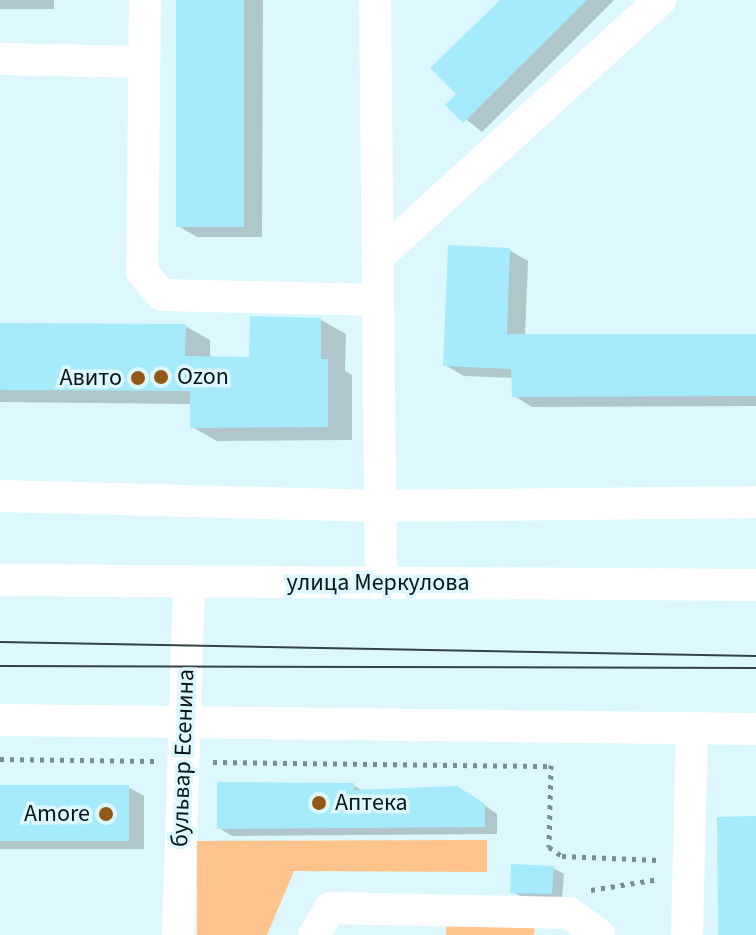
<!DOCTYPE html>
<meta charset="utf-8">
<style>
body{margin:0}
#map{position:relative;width:756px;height:935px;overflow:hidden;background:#dcf8fe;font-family:"Source Sans 3",sans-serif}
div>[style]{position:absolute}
.green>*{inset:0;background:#ffc38b}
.shadow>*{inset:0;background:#0003}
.building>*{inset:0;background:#a6ebfb}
.path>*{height:5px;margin-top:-2.5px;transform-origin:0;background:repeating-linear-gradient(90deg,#798e93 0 4px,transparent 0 10px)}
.minor>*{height:32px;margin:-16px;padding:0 16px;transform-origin:16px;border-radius:16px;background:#fff}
.tram>*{height:2px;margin:-1px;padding:0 1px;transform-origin:1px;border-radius:1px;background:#334246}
.dots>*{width:22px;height:22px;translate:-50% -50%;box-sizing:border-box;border:4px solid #dcf8fe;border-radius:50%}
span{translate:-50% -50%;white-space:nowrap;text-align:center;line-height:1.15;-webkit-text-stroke:7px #dcf8fe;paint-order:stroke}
.poi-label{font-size:24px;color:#091619}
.left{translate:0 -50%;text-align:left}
.right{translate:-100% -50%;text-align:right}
.street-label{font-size:24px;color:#091619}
</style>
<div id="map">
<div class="green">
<div style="clip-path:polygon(487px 840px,487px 872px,294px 871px,267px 935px,197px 935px,197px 841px)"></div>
<div style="clip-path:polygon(446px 922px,535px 926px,534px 935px,446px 935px)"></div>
</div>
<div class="shadow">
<div style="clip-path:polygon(0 0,54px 0,54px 9px,0 9px)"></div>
<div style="clip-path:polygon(178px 0,263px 0,262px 237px,197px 237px,178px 226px)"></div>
<div style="clip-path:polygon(504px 0,614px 0,482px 132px,448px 105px,459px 94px)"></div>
<div style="clip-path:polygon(509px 250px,528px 261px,525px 336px,756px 336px,756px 406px,532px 407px,514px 396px,514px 378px,464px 376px,445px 365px)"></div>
<div style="clip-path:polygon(321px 320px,346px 334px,345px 371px,352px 375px,352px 440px,217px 441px,192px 427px,192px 404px,0 402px,0 325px,185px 326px,210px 340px,210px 358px,251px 359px)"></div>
<div style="clip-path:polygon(353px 785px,365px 792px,471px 796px,497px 814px,497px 834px,232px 836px,219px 828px)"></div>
<div style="clip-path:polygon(0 787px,128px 787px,144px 796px,144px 849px,0 849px)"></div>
<div style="clip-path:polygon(553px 868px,564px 874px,562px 898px,523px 897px,512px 892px)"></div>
</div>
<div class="building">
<div style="clip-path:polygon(176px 0,244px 0,244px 227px,176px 227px)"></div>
<div style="clip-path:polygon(500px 0,587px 0,463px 123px,445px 105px,456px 94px,430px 68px)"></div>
<div style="clip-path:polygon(448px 245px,510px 248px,507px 334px,756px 334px,756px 396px,512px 397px,511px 369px,443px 366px)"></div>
<div style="clip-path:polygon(250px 316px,321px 318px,321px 359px,328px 359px,328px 427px,190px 428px,190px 391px,0 390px,0 323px,186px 324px,185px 356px,249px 357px)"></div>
<div style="clip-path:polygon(217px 782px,354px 783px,354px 790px,457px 786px,485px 804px,485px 827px,217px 829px)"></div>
<div style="clip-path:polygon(0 785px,129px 785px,129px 841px,0 841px)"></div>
<div style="clip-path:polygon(756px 816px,756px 935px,718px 935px,717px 817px)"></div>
<div style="clip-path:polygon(511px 864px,554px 866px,552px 894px,510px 893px)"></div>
</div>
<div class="path">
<div style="left:0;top:759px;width:155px;rotate:0.7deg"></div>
<div style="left:213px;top:762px;width:338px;rotate:0.7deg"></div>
<div style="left:551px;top:765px;width:82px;rotate:91.4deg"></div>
<div style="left:549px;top:847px;width:16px;rotate:35deg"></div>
<div style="left:562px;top:856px;width:96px;rotate:2.4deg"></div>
<div style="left:591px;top:890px;width:69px;rotate:-9.2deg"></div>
</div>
<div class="minor">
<div style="left:145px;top:0;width:272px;rotate:90.6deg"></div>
<div style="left:142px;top:272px;width:30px;rotate:49deg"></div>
<div style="left:162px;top:295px;width:216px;rotate:1.3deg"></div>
<div style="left:375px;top:0;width:583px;rotate:89.41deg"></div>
<div style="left:0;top:59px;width:144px;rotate:1.2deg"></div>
<div style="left:380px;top:255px;width:379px;rotate:-42.3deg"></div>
<div style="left:0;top:496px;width:381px;rotate:1.5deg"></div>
<div style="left:381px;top:506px;width:375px;rotate:-0.6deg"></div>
<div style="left:0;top:580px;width:756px;rotate:0.38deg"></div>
<div style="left:0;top:720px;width:756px;rotate:0.68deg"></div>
<div style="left:178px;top:935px;width:354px;rotate:-88.2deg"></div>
<div style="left:314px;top:935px;width:31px;rotate:-59deg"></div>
<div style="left:330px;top:908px;width:239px;rotate:1.2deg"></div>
<div style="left:569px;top:913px;width:37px;rotate:36deg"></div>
<div style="left:687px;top:935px;width:205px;rotate:-88.6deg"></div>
</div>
<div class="tram">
<div style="left:0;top:642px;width:756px;rotate:1.06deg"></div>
<div style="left:0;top:666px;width:756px;rotate:0.15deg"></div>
</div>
<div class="dots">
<div style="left:161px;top:377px;background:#925815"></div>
<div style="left:138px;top:378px;background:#925815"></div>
<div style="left:319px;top:803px;background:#925815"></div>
<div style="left:106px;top:814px;background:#925815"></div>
</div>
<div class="poi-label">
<span class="left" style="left:177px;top:377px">Ozon</span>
<span class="right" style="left:122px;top:378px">Авито</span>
<span class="left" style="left:335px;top:803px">Аптека</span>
<span class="right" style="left:90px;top:814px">Amore</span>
</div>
<div class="street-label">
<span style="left:378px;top:583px">улица Меркулова</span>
<span style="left:183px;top:758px;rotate:-88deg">бульвар Есенина</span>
</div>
</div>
